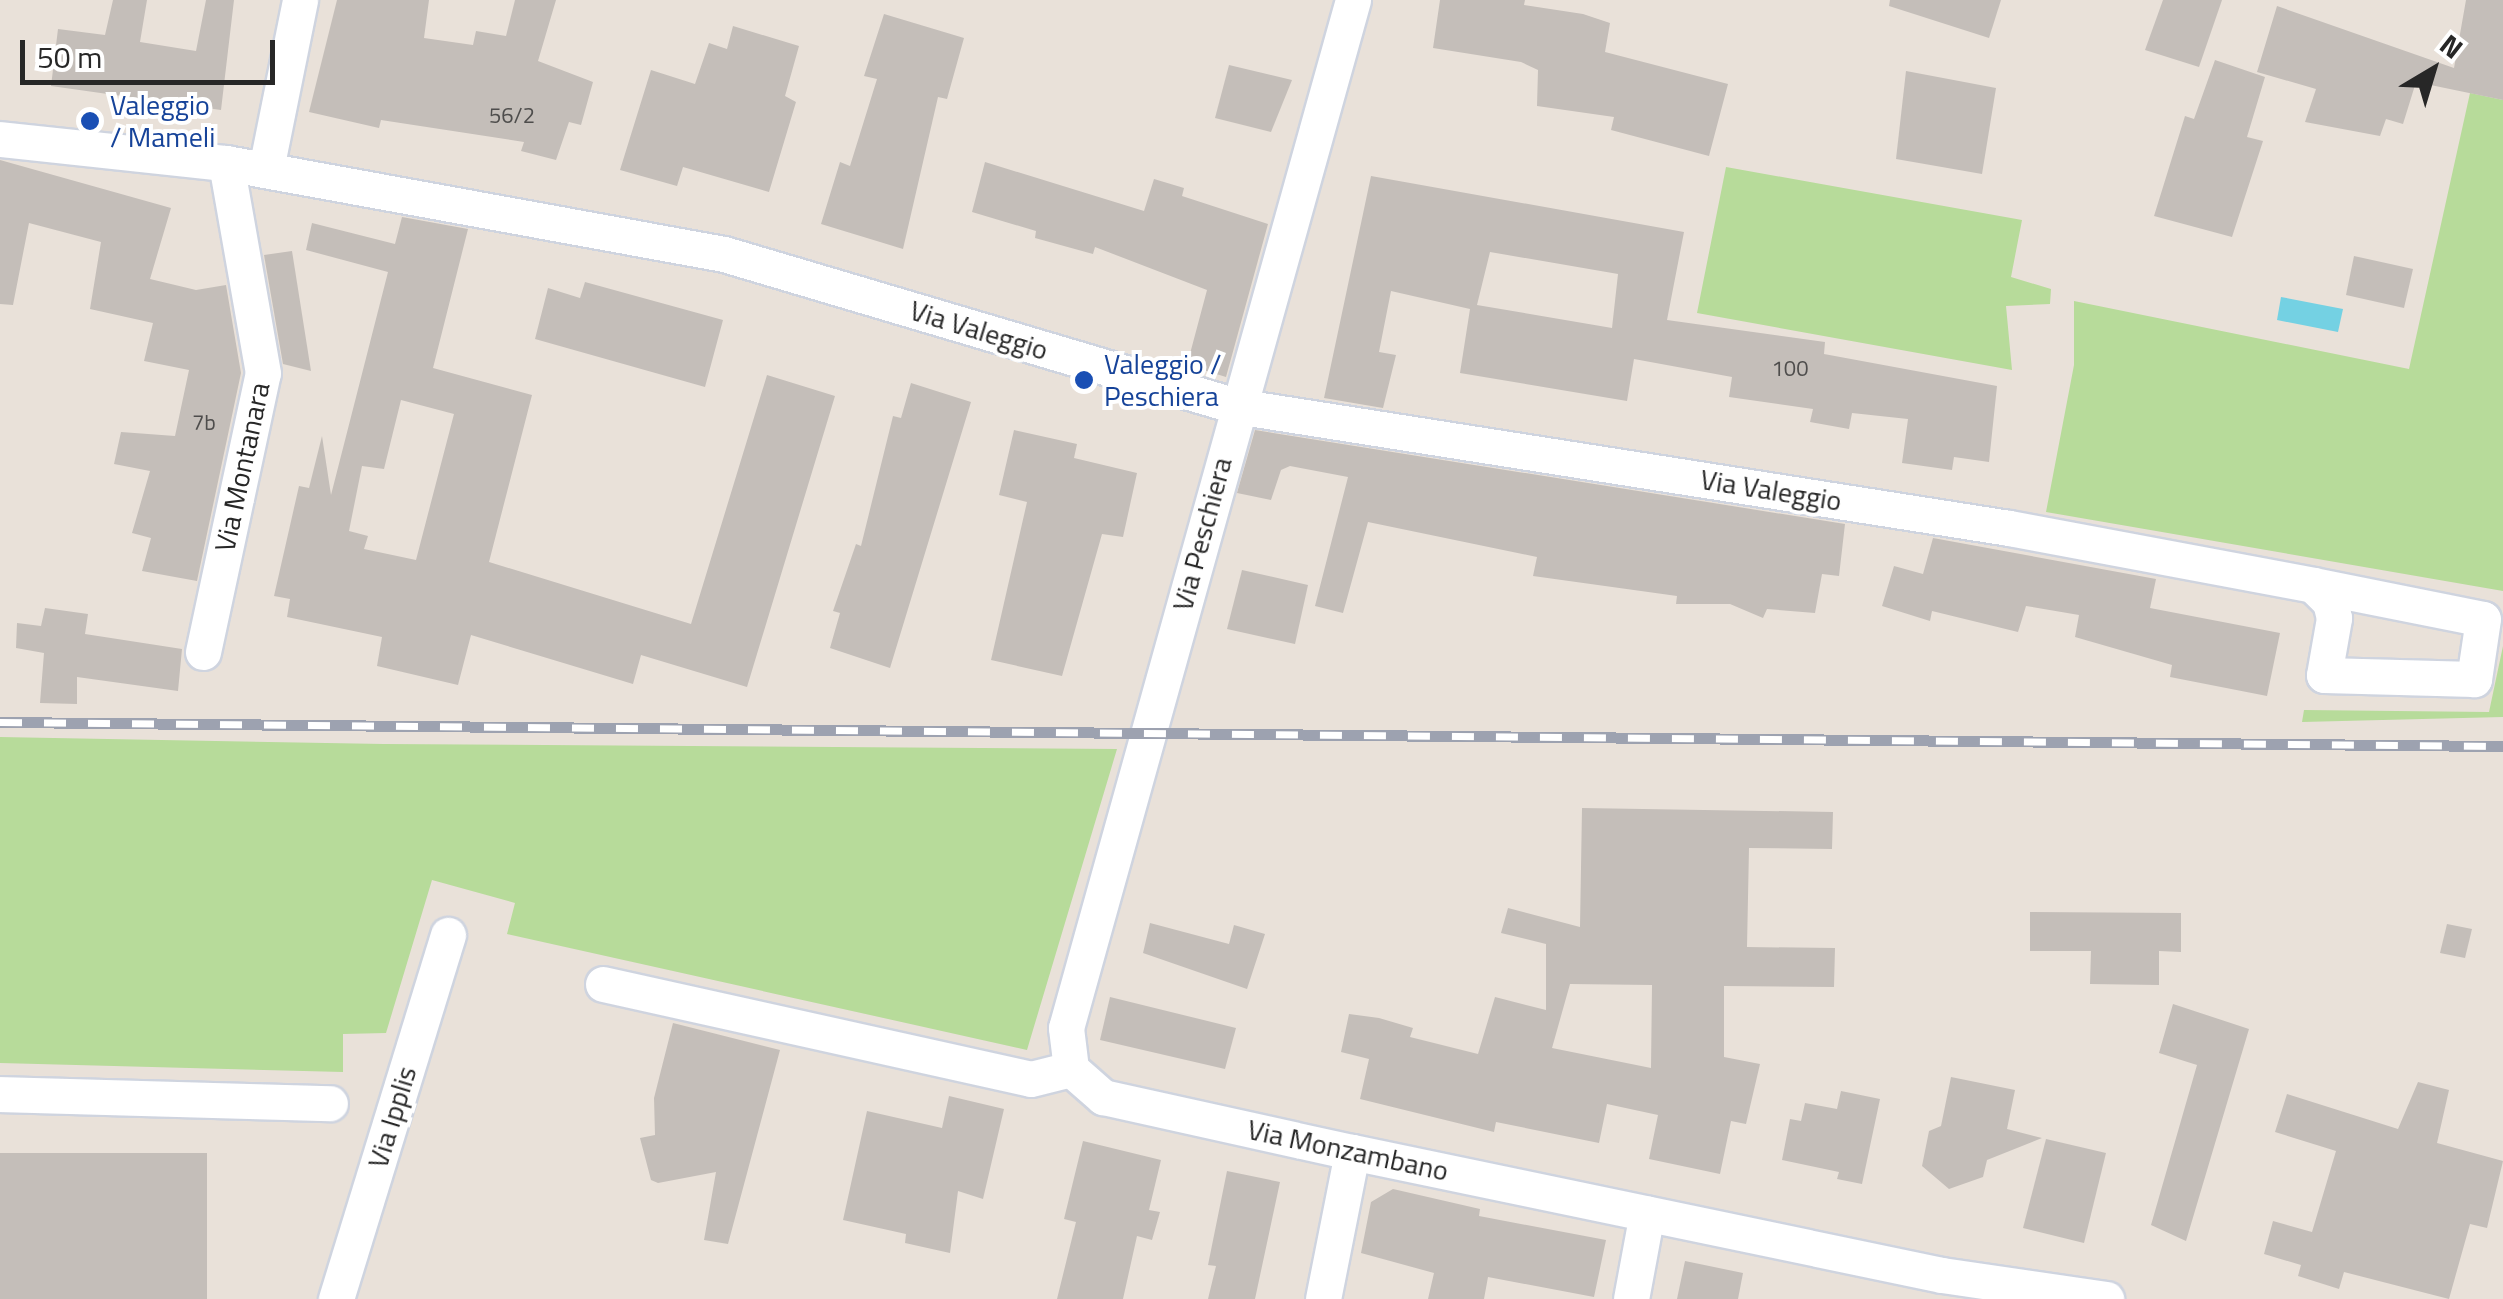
<!DOCTYPE html>
<style>
body{margin:0}
#map{position:relative;width:2503px;height:1299px;overflow:hidden;background:#e9e1d9;font-family:"Titillium Web",sans-serif}
div>[style]{position:absolute}
.green>*{inset:0;background:#b7db9a}
.water>*{inset:0;background:#74d1e3}
.building>*{inset:0;background:#c4beb9}
.roads{filter:drop-shadow(2px 0 #cfd4df) drop-shadow(-2px 0 #cfd4df) drop-shadow(0 2px #cfd4df) drop-shadow(0 -2px #cfd4df)}
.minor>*{height:35px;margin:-17.5px;padding:0 17.5px;transform-origin:17.5px;border-radius:17.5px;background:#fff}
.rail>*{height:11px;margin-top:-5.5px;transform-origin:0;background:repeating-linear-gradient(90deg,#fff 0 22px,#9da2b0 0 44px);box-sizing:border-box;border-block:2px solid #9da2b0}
.dots>*{width:28px;height:28px;translate:-50% -50%;box-sizing:border-box;border:5px solid #fff;border-radius:50%}
span{translate:-50% -50%;white-space:nowrap;text-align:center;line-height:1.15;-webkit-text-stroke:8px #fff;paint-order:stroke}
.number-label{font-size:22px;color:#4e4d4c}
.number-label span{-webkit-text-stroke-width:0}
.transit-label{font-size:28px;color:#164399}
.left{translate:0 -50%;text-align:left}
.street-label{font-size:28px;color:#272727}
.north{position:absolute;left:2383px;top:20px;width:100px;height:100px;-webkit-text-stroke:8px #fff;paint-order:stroke;rotate:38deg;font-size:28px;font-weight:700;line-height:40px;text-align:center;color:#272727}
.north::after{content:'';display:block;margin:auto;width:35px;height:45px;background:#272727;clip-path:polygon(50% 0,100% 100%,50% 72%,0 100%)}
.scale{position:absolute;left:20px;top:40px;width:255px;height:45px;box-sizing:border-box;border:5px solid #272727;border-top:0;padding-left:12px;font-size:30px;line-height:35px;white-space:nowrap;color:#272727;-webkit-text-stroke:8px #fff;paint-order:stroke}
</style>
<div id="map">
<div class="green">
<div style="clip-path:polygon(2470px 93px,2503px 100px,2503px 591px,2046px 512px,2074px 365px,2074px 301px,2409px 369px)"></div>
<div style="clip-path:polygon(1726px 167px,2022px 220px,2011px 277px,2051px 289px,2050px 304px,2006px 306px,2012px 370px,1697px 313px)"></div>
<div style="clip-path:polygon(2503px 646px,2503px 717px,2302px 722px,2304px 710px,2489px 712px)"></div>
<div style="clip-path:polygon(0 737px,384px 744px,1117px 749px,1027px 1050px,507px 934px,515px 903px,432px 880px,386px 1033px,343px 1034px,343px 1072px,0 1063px)"></div>
</div>
<div class="water">
<div style="clip-path:polygon(2281px 297px,2343px 309px,2338px 332px,2277px 320px)"></div>
</div>
<div class="building">
<div style="clip-path:polygon(113px 0,147px 0,140px 42px,196px 51px,206px 0,234px 0,221px 110px,51px 86px,58px 29px,105px 35px)"></div>
<div style="clip-path:polygon(337px 0,429px 0,424px 38px,473px 45px,476px 31px,506px 36px,515px 0,556px 0,538px 61px,593px 82px,581px 125px,569px 122px,556px 160px,521px 151px,524px 142px,381px 120px,379px 128px,309px 112px)"></div>
<div style="clip-path:polygon(1440px 0,1525px 0,1524px 5px,1583px 14px,1610px 23px,1605px 52px,1728px 84px,1709px 156px,1611px 130px,1614px 117px,1537px 106px,1538px 70px,1521px 62px,1433px 48px)"></div>
<div style="clip-path:polygon(1890px 0,2001px 0,1989px 38px,1889px 6px)"></div>
<div style="clip-path:polygon(2163px 0,2222px 0,2199px 67px,2145px 50px)"></div>
<div style="clip-path:polygon(2466px 0,2503px 0,2503px 100px,2416px 82px,2403px 124px,2386px 119px,2380px 136px,2305px 122px,2316px 89px,2257px 72px,2277px 6px,2454px 68px)"></div>
<div style="clip-path:polygon(884px 14px,964px 38px,947px 99px,938px 97px,903px 249px,821px 224px,840px 162px,850px 166px,877px 79px,864px 76px)"></div>
<div style="clip-path:polygon(733px 26px,799px 46px,785px 96px,796px 102px,769px 192px,683px 167px,677px 186px,620px 170px,651px 70px,695px 84px,709px 43px,727px 49px)"></div>
<div style="clip-path:polygon(2215px 60px,2265px 77px,2247px 137px,2263px 141px,2232px 237px,2154px 216px,2185px 116px,2194px 119px)"></div>
<div style="clip-path:polygon(1229px 65px,1292px 80px,1271px 132px,1215px 118px)"></div>
<div style="clip-path:polygon(1906px 71px,1996px 88px,1982px 174px,1896px 159px)"></div>
<div style="clip-path:polygon(0 160px,171px 208px,150px 279px,196px 290px,226px 285px,241px 373px,197px 581px,142px 571px,151px 538px,132px 533px,150px 471px,114px 464px,121px 432px,175px 436px,189px 370px,144px 361px,153px 323px,90px 309px,101px 242px,29px 223px,13px 305px,0 304px)"></div>
<div style="clip-path:polygon(985px 162px,1144px 211px,1154px 179px,1184px 188px,1182px 196px,1268px 224px,1226px 377px,1187px 365px,1207px 290px,1095px 247px,1093px 254px,1035px 238px,1036px 231px,972px 212px)"></div>
<div style="clip-path:polygon(evenodd,1371px 176px,1684px 232px,1667px 320px,1825px 342px,1824px 354px,1997px 386px,1989px 462px,1954px 457px,1952px 470px,1902px 463px,1908px 419px,1852px 413px,1849px 429px,1810px 422px,1813px 409px,1729px 397px,1732px 377px,1634px 359px,1627px 401px,1460px 373px,1470px 309px,1391px 291px,1379px 352px,1396px 355px,1383px 408px,1324px 398px,1371px 176px,1490px 252px,1618px 274px,1612px 328px,1477px 305px,1490px 252px)"></div>
<div style="clip-path:polygon(evenodd,402px 217px,468px 229px,433px 368px,532px 395px,489px 562px,691px 624px,767px 375px,835px 396px,747px 687px,641px 655px,633px 684px,471px 635px,458px 685px,377px 666px,382px 637px,287px 617px,290px 599px,274px 596px,299px 486px,309px 488px,322px 436px,331px 495px,388px 272px,306px 250px,312px 223px,395px 244px,402px 217px,401px 400px,454px 414px,416px 560px,364px 549px,368px 536px,349px 531px,362px 466px,384px 469px,401px 400px)"></div>
<div style="clip-path:polygon(292px 251px,311px 371px,283px 364px,264px 255px)"></div>
<div style="clip-path:polygon(2354px 256px,2413px 269px,2404px 308px,2346px 295px)"></div>
<div style="clip-path:polygon(585px 282px,723px 320px,705px 387px,535px 339px,548px 288px,580px 298px)"></div>
<div style="clip-path:polygon(911px 383px,971px 402px,890px 668px,830px 648px,840px 613px,833px 611px,856px 544px,861px 546px,893px 416px,901px 418px)"></div>
<div style="clip-path:polygon(1014px 430px,1077px 444px,1074px 458px,1137px 473px,1123px 537px,1102px 534px,1062px 676px,991px 660px,1027px 502px,999px 495px)"></div>
<div style="clip-path:polygon(1255px 430px,1845px 524px,1839px 576px,1822px 574px,1815px 613px,1767px 609px,1763px 618px,1730px 604px,1676px 604px,1677px 596px,1533px 576px,1537px 557px,1368px 522px,1343px 613px,1315px 606px,1348px 477px,1290px 466px,1281px 470px,1271px 500px,1237px 493px)"></div>
<div style="clip-path:polygon(1933px 538px,2156px 579px,2150px 608px,2280px 633px,2267px 696px,2170px 677px,2172px 665px,2075px 637px,2079px 615px,2026px 606px,2018px 632px,1932px 611px,1930px 621px,1882px 606px,1894px 566px,1923px 574px)"></div>
<div style="clip-path:polygon(1242px 570px,1308px 585px,1295px 644px,1227px 629px)"></div>
<div style="clip-path:polygon(45px 608px,88px 614px,85px 634px,182px 649px,178px 691px,77px 677px,77px 704px,40px 703px,44px 653px,16px 648px,17px 623px,41px 626px)"></div>
<div style="clip-path:polygon(evenodd,1582px 808px,1833px 812px,1832px 849px,1749px 848px,1747px 947px,1835px 948px,1834px 987px,1724px 986px,1724px 1057px,1760px 1064px,1746px 1124px,1731px 1121px,1720px 1174px,1649px 1159px,1658px 1115px,1607px 1104px,1599px 1143px,1496px 1122px,1494px 1132px,1360px 1099px,1369px 1059px,1341px 1052px,1349px 1014px,1379px 1018px,1413px 1028px,1410px 1037px,1478px 1054px,1495px 997px,1546px 1010px,1546px 944px,1501px 933px,1508px 908px,1580px 927px,1582px 808px,1570px 984px,1652px 985px,1651px 1068px,1552px 1048px,1570px 984px)"></div>
<div style="clip-path:polygon(2030px 912px,2181px 913px,2181px 952px,2159px 951px,2159px 985px,2090px 984px,2091px 951px,2030px 951px)"></div>
<div style="clip-path:polygon(1150px 923px,1229px 944px,1234px 925px,1265px 934px,1247px 989px,1143px 953px)"></div>
<div style="clip-path:polygon(2447px 924px,2472px 929px,2465px 958px,2440px 953px)"></div>
<div style="clip-path:polygon(1110px 997px,1236px 1028px,1225px 1069px,1100px 1040px)"></div>
<div style="clip-path:polygon(2173px 1004px,2249px 1029px,2186px 1241px,2151px 1225px,2197px 1065px,2159px 1053px)"></div>
<div style="clip-path:polygon(673px 1023px,780px 1050px,728px 1244px,704px 1240px,716px 1172px,658px 1183px,651px 1180px,640px 1138px,655px 1135px,654px 1098px)"></div>
<div style="clip-path:polygon(1951px 1077px,2015px 1090px,2007px 1129px,2042px 1138px,1987px 1160px,1983px 1177px,1949px 1189px,1922px 1166px,1929px 1131px,1941px 1126px)"></div>
<div style="clip-path:polygon(2418px 1082px,2449px 1090px,2437px 1143px,2503px 1161px,2487px 1228px,2470px 1224px,2449px 1299px,2344px 1272px,2339px 1289px,2298px 1276px,2301px 1265px,2264px 1254px,2273px 1221px,2312px 1232px,2336px 1151px,2275px 1132px,2287px 1094px,2398px 1129px)"></div>
<div style="clip-path:polygon(1841px 1091px,1880px 1099px,1862px 1184px,1837px 1179px,1839px 1172px,1782px 1160px,1790px 1119px,1801px 1121px,1805px 1103px,1837px 1109px)"></div>
<div style="clip-path:polygon(949px 1096px,1004px 1109px,983px 1199px,958px 1191px,950px 1253px,905px 1243px,906px 1234px,843px 1220px,867px 1111px,942px 1128px)"></div>
<div style="clip-path:polygon(2046px 1139px,2106px 1153px,2084px 1243px,2023px 1228px)"></div>
<div style="clip-path:polygon(1083px 1141px,1161px 1160px,1149px 1210px,1160px 1212px,1152px 1240px,1137px 1236px,1123px 1299px,1057px 1299px,1076px 1222px,1064px 1219px)"></div>
<div style="clip-path:polygon(0 1153px,207px 1153px,207px 1299px,0 1299px)"></div>
<div style="clip-path:polygon(1227px 1171px,1280px 1182px,1255px 1299px,1208px 1299px,1216px 1266px,1208px 1265px)"></div>
<div style="clip-path:polygon(1393px 1189px,1480px 1209px,1479px 1216px,1606px 1240px,1594px 1297px,1488px 1277px,1484px 1299px,1428px 1299px,1434px 1273px,1361px 1253px,1371px 1202px)"></div>
<div style="clip-path:polygon(1685px 1261px,1743px 1273px,1738px 1299px,1677px 1299px)"></div>
</div>
<div class="roads">
<div class="minor">
<div style="left:1353px;top:0;width:1067px;rotate:105.6deg"></div>
<div style="left:1066px;top:1028px;width:41px;rotate:83deg"></div>
<div style="left:1071px;top:1069px;width:43px;rotate:41.2deg"></div>
<div style="left:1103px;top:1097px;width:255px;rotate:12.5deg"></div>
<div style="left:1352px;top:1152px;width:603px;rotate:11.78deg"></div>
<div style="left:1942px;top:1275px;width:166px;rotate:8.3deg"></div>
<div style="left:0;top:139px;width:227px;rotate:6.1deg"></div>
<div style="left:226px;top:163px;width:506px;rotate:10.36deg"></div>
<div style="left:724px;top:254px;width:534px;rotate:16.53deg"></div>
<div style="left:1236px;top:406px;width:783px;rotate:8.97deg"></div>
<div style="left:2009px;top:528px;width:309px;rotate:10.6deg"></div>
<div style="left:2313px;top:585px;width:173px;rotate:11.3deg"></div>
<div style="left:2483px;top:619px;width:61px;rotate:98.5deg"></div>
<div style="left:2474px;top:679px;width:150px;rotate:-178.5deg"></div>
<div style="left:2324px;top:675px;width:58px;rotate:-80deg"></div>
<div style="left:2334px;top:618px;width:16px;rotate:-104deg"></div>
<div style="left:2330px;top:602px;width:24px;rotate:-135deg"></div>
<div style="left:266px;top:169px;width:172px;rotate:-78.6deg"></div>
<div style="left:203px;top:652px;width:285px;rotate:-77.9deg"></div>
<div style="left:263px;top:373px;width:213px;rotate:-100deg"></div>
<div style="left:603px;top:984px;width:438px;rotate:12.5deg"></div>
<div style="left:1031px;top:1079px;width:41px;rotate:-14deg"></div>
<div style="left:0;top:1094px;width:330px;rotate:1.6deg"></div>
<div style="left:336px;top:1299px;width:381px;rotate:-72.9deg"></div>
<div style="left:1323px;top:1299px;width:150px;rotate:-78.8deg"></div>
<div style="left:1631px;top:1299px;width:87px;rotate:-79.5deg"></div>
</div>
</div>
<div class="rail">
<div style="left:0;top:722px;width:2503px;rotate:0.55deg"></div>
</div>
<div class="dots">
<div style="left:90px;top:121px;background:#1a4fb4"></div>
<div style="left:1084px;top:380px;background:#1a4fb4"></div>
</div>
<div class="number-label">
<span style="left:512px;top:116px">56/2</span>
<span style="left:1790px;top:369px">100</span>
<span style="left:204px;top:423px">7b</span>
</div>
<div class="transit-label">
<span class="left" style="left:110px;top:121px">Valeggio<br>/ Mameli</span>
<span class="left" style="left:1104px;top:380px">Valeggio /<br>Peschiera</span>
</div>
<div class="street-label">
<span style="left:979px;top:330px;rotate:17deg">Via Valeggio</span>
<span style="left:242px;top:467px;rotate:-78deg">Via Montanara</span>
<span style="left:1771px;top:490px;rotate:9deg">Via Valeggio</span>
<span style="left:1202px;top:534px;rotate:-75deg">Via Peschiera</span>
<span style="left:392px;top:1117px;rotate:-73deg">Via Ipplis</span>
<span style="left:1348px;top:1150px;rotate:12deg">Via Monzambano</span>
</div>
<div class="north">N</div>
<div class="scale">50 m</div>
</div>
